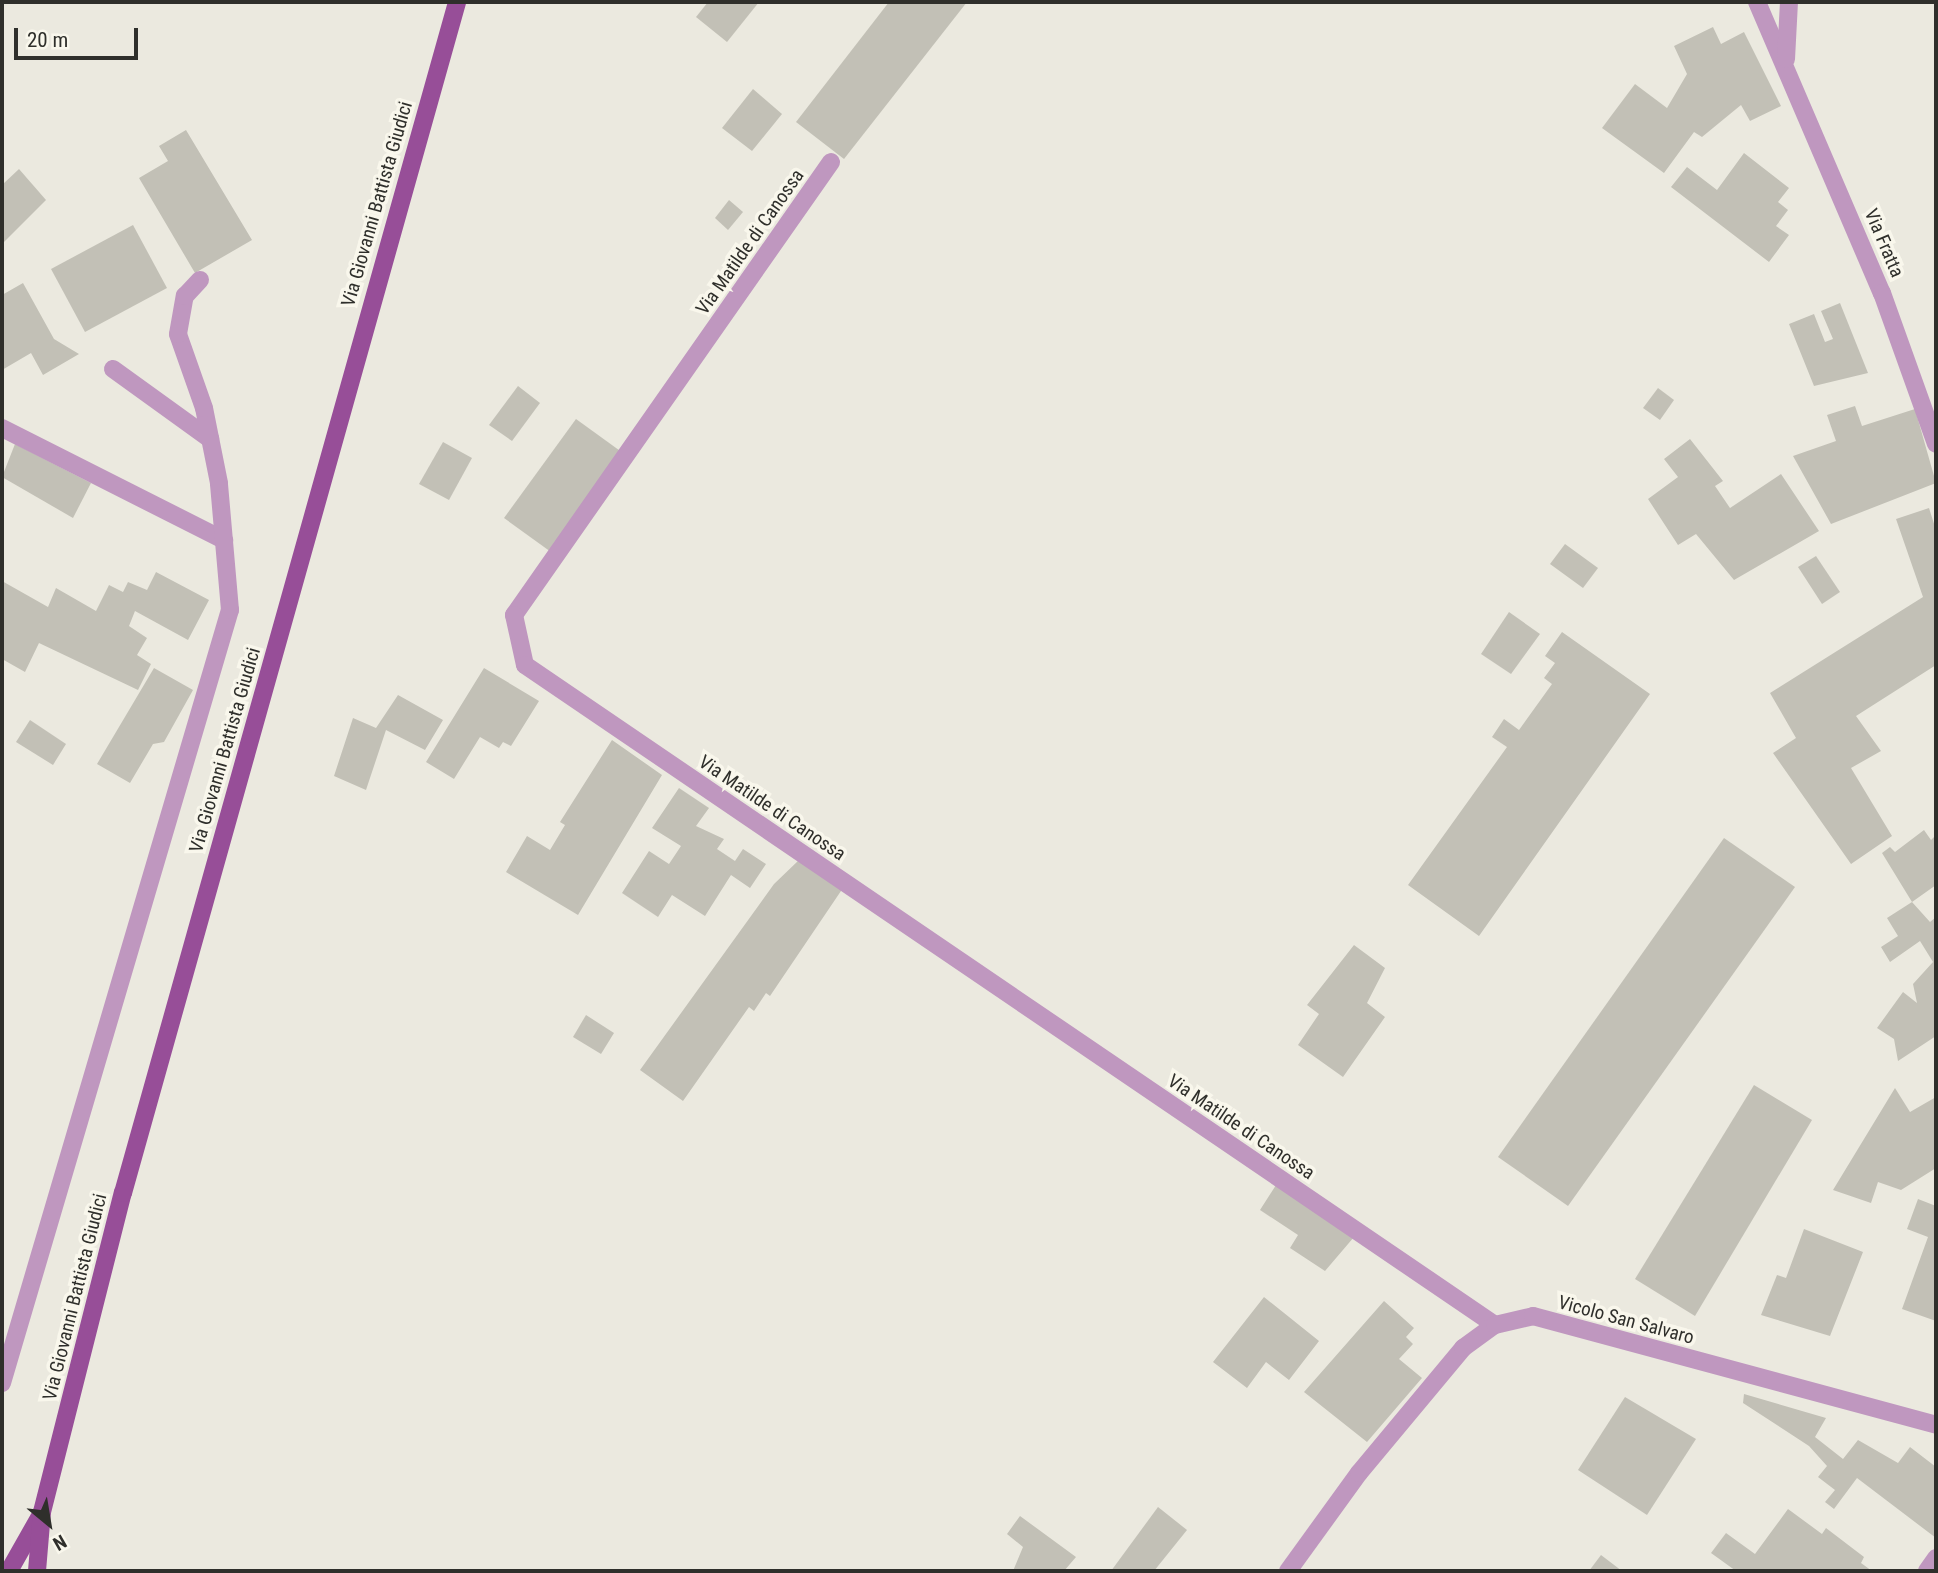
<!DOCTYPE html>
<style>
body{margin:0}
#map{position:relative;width:1938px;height:1573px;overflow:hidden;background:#ebe9df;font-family:"Roboto Condensed",sans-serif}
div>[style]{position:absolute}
.building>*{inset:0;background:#c2c0b6}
.minor>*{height:18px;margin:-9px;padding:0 9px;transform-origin:9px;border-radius:9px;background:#bf97bf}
.major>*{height:18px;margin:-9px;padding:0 9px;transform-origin:9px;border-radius:9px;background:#974e98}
span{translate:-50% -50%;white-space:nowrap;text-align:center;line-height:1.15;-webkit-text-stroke:7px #f9f7ec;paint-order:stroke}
.street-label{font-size:19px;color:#2f2f2b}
.frame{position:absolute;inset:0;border:4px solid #2f2f2b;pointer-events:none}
.north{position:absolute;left:14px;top:1489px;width:70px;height:70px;-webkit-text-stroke:5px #f9f7ec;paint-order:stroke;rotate:150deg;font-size:19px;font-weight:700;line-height:28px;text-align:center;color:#2f2f2b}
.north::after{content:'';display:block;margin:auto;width:24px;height:32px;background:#2f2f2b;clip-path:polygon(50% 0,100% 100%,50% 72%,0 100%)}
.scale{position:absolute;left:14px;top:28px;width:124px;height:32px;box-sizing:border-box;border:4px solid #2f2f2b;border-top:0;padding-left:9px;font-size:21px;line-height:24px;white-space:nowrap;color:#2f2f2b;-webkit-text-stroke:5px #f9f7ec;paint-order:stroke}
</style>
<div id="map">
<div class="building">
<div style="clip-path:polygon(708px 2px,759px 2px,727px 42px,696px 17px)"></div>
<div style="clip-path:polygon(889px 2px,967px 2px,844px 159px,796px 122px)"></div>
<div style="clip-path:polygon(1713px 27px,1721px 44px,1744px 32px,1781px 106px,1750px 121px,1741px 105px,1702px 137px,1694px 132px,1664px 173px,1602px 128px,1635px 84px,1667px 108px,1687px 74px,1674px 46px)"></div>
<div style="clip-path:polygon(753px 89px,782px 114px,752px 151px,722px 128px)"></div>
<div style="clip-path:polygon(186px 130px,252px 240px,195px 273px,139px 178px,168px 161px,159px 146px)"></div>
<div style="clip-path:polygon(1744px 153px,1789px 188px,1778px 202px,1788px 210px,1776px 226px,1789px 235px,1769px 262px,1671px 187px,1687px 167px,1717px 190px)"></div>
<div style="clip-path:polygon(19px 169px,46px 200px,3px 243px,2px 185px)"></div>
<div style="clip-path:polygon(729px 200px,743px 212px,728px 230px,715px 218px)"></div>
<div style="clip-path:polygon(133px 225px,167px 288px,85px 332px,51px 269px)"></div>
<div style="clip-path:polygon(23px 283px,54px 339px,79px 354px,43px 375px,31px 353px,2px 370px,2px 295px)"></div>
<div style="clip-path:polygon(1840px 303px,1868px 373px,1814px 386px,1789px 324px,1814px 314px,1825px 342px,1833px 339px,1821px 311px)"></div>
<div style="clip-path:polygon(518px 386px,540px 403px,512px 441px,489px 425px)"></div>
<div style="clip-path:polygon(1658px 388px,1674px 400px,1660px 420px,1643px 408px)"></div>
<div style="clip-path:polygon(1855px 406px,1862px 426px,1915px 409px,1936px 483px,1831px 524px,1793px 456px,1836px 441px,1827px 415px)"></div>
<div style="clip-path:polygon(576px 419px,623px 453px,551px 552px,504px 518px)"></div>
<div style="clip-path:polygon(1690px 439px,1723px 481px,1715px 486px,1730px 508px,1781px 474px,1819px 531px,1734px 580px,1696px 534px,1678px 545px,1648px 499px,1678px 477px,1664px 459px)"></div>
<div style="clip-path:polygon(443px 442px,472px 458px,449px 500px,419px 484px)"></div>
<div style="clip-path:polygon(15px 444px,91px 483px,73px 518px,2px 477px)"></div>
<div style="clip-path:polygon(1929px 508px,1936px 530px,1936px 665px,1856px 716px,1881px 751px,1851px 768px,1892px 836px,1851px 864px,1773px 753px,1796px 738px,1770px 693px,1923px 597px,1896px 519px)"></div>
<div style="clip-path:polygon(1565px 544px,1598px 568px,1583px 588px,1550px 564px)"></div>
<div style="clip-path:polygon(1816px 556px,1840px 592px,1822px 604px,1798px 567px)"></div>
<div style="clip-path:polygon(156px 572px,209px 600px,188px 640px,135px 611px,129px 626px,147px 638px,137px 655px,151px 664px,138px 690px,39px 643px,25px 672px,2px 659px,2px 581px,48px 607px,56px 588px,96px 611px,109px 585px,123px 592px,128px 582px,147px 590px)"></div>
<div style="clip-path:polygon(1509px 612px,1540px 634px,1511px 674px,1481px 654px)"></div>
<div style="clip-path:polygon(1562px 632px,1650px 694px,1479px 936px,1408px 885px,1507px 747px,1492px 737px,1504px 719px,1519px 730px,1552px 684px,1544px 678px,1555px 663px,1545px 656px)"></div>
<div style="clip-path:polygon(154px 668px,193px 690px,164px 742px,153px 744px,130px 783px,97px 764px)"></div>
<div style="clip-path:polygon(484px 668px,539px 701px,511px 746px,503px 742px,499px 748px,480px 737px,454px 779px,426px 762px)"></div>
<div style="clip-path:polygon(398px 695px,443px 720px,425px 750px,386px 730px,366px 790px,334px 776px,353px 718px,376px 728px)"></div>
<div style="clip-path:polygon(30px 720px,66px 744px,53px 765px,16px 742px)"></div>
<div style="clip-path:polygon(612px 740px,662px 775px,578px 915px,506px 872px,527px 836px,550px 850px,565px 825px,560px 822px)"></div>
<div style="clip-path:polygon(679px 788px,709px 808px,696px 826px,724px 839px,717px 849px,735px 861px,743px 849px,766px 864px,750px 888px,731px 875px,705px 916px,672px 895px,658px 917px,622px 893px,649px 851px,669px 864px,681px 846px,652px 828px)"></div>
<div style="clip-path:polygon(1924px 830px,1931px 840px,1936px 835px,1936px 885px,1912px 902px,1882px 853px,1890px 847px,1895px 852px)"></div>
<div style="clip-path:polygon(1724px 838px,1795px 887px,1568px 1206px,1498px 1157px)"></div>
<div style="clip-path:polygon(799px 860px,843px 888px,770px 996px,766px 993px,754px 1011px,749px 1007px,683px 1101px,640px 1070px,774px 884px)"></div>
<div style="clip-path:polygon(1912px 902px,1930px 922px,1936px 917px,1936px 1036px,1898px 1061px,1894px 1039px,1877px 1028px,1903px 992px,1917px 1003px,1913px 984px,1933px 962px,1920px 941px,1890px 962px,1881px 947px,1898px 936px,1887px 918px)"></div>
<div style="clip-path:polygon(1354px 945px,1385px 968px,1367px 1003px,1385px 1017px,1343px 1077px,1298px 1045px,1319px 1014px,1307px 1005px)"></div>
<div style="clip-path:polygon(586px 1015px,614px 1033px,601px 1054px,573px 1037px)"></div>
<div style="clip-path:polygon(1754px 1085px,1812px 1120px,1695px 1316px,1635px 1279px)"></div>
<div style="clip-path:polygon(1895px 1088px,1910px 1112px,1936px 1097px,1936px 1168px,1901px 1190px,1878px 1182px,1871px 1203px,1833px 1190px)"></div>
<div style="clip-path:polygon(1276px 1185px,1354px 1237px,1325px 1271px,1290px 1248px,1298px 1235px,1260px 1210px)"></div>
<div style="clip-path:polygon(1918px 1199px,1936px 1206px,1936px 1321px,1902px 1309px,1928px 1237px,1907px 1229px)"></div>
<div style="clip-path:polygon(1804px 1229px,1863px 1252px,1830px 1336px,1761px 1315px,1777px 1275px,1786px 1278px)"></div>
<div style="clip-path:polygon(1264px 1297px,1319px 1341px,1289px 1380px,1266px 1362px,1247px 1388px,1213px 1362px)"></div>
<div style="clip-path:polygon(1384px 1301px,1414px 1328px,1406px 1337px,1413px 1344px,1399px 1359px,1422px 1378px,1367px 1442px,1304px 1392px)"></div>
<div style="clip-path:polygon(1744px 1394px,1826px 1418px,1815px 1437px,1843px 1459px,1858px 1440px,1898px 1463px,1910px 1447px,1936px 1467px,1936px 1538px,1857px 1478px,1834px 1509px,1825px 1502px,1835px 1490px,1818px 1477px,1827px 1466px,1809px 1446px,1743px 1403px)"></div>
<div style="clip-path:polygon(1625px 1397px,1696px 1439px,1647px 1515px,1578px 1470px)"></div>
<div style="clip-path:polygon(1158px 1507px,1187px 1530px,1154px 1571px,1111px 1571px)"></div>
<div style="clip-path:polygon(1788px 1509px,1822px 1534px,1826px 1528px,1864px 1557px,1861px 1563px,1872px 1571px,1736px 1571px,1711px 1553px,1726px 1533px,1755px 1554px)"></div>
<div style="clip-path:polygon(1020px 1516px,1076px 1557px,1064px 1571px,1013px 1571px,1023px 1547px,1007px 1534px)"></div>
<div style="clip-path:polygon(1601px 1555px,1622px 1571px,1589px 1571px)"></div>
</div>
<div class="minor">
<div style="left:1757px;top:2px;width:317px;rotate:66.8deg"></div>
<div style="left:1882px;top:293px;width:160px;rotate:70.3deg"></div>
<div style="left:1786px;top:59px;width:57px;rotate:-87deg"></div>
<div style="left:831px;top:162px;width:553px;rotate:124.98deg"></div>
<div style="left:514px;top:615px;width:51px;rotate:77.6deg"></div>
<div style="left:525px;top:665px;width:1173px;rotate:34.23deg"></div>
<div style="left:113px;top:369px;width:120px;rotate:35.8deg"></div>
<div style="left:2px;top:428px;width:249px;rotate:26.8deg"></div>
<div style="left:2px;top:1383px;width:806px;rotate:-73.57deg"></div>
<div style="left:230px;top:610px;width:127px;rotate:-95deg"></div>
<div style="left:219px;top:483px;width:76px;rotate:-101.3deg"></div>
<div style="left:204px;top:408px;width:78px;rotate:-109.4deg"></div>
<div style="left:178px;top:334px;width:39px;rotate:-80deg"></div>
<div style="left:185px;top:296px;width:22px;rotate:-47deg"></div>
<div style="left:1288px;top:1571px;width:121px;rotate:-54.1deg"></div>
<div style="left:1359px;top:1473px;width:163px;rotate:-50.2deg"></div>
<div style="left:1463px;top:1348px;width:39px;rotate:-36deg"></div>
<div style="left:1495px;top:1325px;width:39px;rotate:-13deg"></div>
<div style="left:1533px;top:1316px;width:417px;rotate:15.1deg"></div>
<div style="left:1927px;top:1571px;width:16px;rotate:-55deg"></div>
</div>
<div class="major">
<div style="left:9px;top:1571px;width:61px;rotate:-60.5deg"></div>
<div style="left:37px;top:1571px;width:59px;rotate:-85.2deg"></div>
<div style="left:42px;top:1512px;width:329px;rotate:-75.8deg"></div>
<div style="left:123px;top:1193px;width:1237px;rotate:-74.33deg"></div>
</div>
<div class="street-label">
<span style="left:377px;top:204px;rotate:-74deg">Via Giovanni Battista Giudici</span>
<span style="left:750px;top:242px;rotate:-55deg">Via Matilde di Canossa</span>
<span style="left:1884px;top:243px;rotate:67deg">Via Fratta</span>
<span style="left:225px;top:750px;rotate:-74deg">Via Giovanni Battista Giudici</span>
<span style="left:772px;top:808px;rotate:34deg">Via Matilde di Canossa</span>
<span style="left:1241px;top:1127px;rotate:34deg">Via Matilde di Canossa</span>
<span style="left:75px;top:1297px;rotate:-76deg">Via Giovanni Battista Giudici</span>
<span style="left:1626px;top:1320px;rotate:15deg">Vicolo San Salvaro</span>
</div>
<div class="frame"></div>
<div class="north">N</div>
<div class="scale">20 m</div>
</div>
